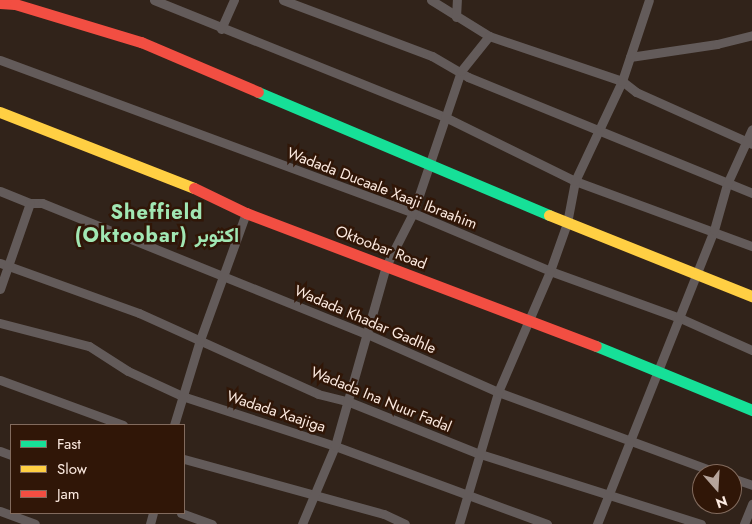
<!DOCTYPE html>
<meta charset="utf-8">
<style>
body{margin:0}
#map{position:relative;width:752px;height:524px;overflow:hidden;background:#31231a;font-family:Jost,Vazirmatn,sans-serif}
div>[style]{position:absolute}
.street>*{height:9px;margin:-4.5px;padding:0 4.5px;transform-origin:4.5px;border-radius:4.5px;background:#635b5a}
.fast>*{height:11px;margin:-5.5px;padding:0 5.5px;transform-origin:5.5px;border-radius:5.5px;background:#16e098}
.slow>*{height:11px;margin:-5.5px;padding:0 5.5px;transform-origin:5.5px;border-radius:5.5px;background:#ffcf43}
.jam>*{height:11px;margin:-5.5px;padding:0 5.5px;transform-origin:5.5px;border-radius:5.5px;background:#f24e42}
span{translate:-50% -50%;white-space:nowrap;text-align:center;line-height:1.15;-webkit-text-stroke:5px #301607;paint-order:stroke}
.street-label{font-size:15px;color:#fceae0}
.district-label{font-size:20px;color:#a1e7b3;font-weight:700;letter-spacing:1px}
.legend{position:absolute;left:10px;top:424px;width:175px;height:90px;box-sizing:border-box;background:#301607;border:1px solid #826b5e;margin:0;padding:6px 9px;list-style:none;font-size:15px;color:#fceae0}
.legend li{display:flex;align-items:center;gap:10px;height:25px}
.legend b{width:25px;border:1px solid #826b5e}
.north{position:absolute;left:692px;top:464px;width:50px;height:50px;box-sizing:border-box;background:#301607;border:1px solid #826b5e;border-radius:50%;rotate:161deg;font-size:14px;font-weight:700;line-height:20px;text-align:center;color:#fceae0}
.north::after{content:'';display:block;margin:auto;width:18px;height:22px;background:#b5a49b;clip-path:polygon(50% 0,100% 100%,50% 72%,0 100%)}
</style>
<div id="map">
<div class="street">
<div style="left:154px;top:0;width:314px;rotate:21.9deg"></div>
<div style="left:445px;top:117px;width:145px;rotate:26.2deg"></div>
<div style="left:575px;top:181px;width:189px;rotate:20.2deg"></div>
<div style="left:283px;top:0;width:159px;rotate:20.6deg"></div>
<div style="left:432px;top:56px;width:42px;rotate:30.3deg"></div>
<div style="left:468px;top:77px;width:307px;rotate:22.2deg"></div>
<div style="left:431px;top:0;width:68px;rotate:31.8deg"></div>
<div style="left:489px;top:36px;width:140px;rotate:18.7deg"></div>
<div style="left:622px;top:81px;width:18px;rotate:38deg"></div>
<div style="left:636px;top:92px;width:127px;rotate:24.1deg"></div>
<div style="left:456px;top:17px;width:17px;rotate:-87deg"></div>
<div style="left:221px;top:29px;width:32px;rotate:-66deg"></div>
<div style="left:630px;top:57px;width:88px;rotate:-8.5deg"></div>
<div style="left:717px;top:44px;width:36px;rotate:-14deg"></div>
<div style="left:0;top:60px;width:440px;rotate:20.3deg"></div>
<div style="left:413px;top:213px;width:149px;rotate:22.9deg"></div>
<div style="left:550px;top:271px;width:138px;rotate:19.9deg"></div>
<div style="left:680px;top:318px;width:79px;rotate:24deg"></div>
<div style="left:0;top:191px;width:32px;rotate:22deg"></div>
<div style="left:30px;top:203px;width:12px"></div>
<div style="left:42px;top:203px;width:350px;rotate:22deg"></div>
<div style="left:367px;top:334px;width:143px;rotate:23.9deg"></div>
<div style="left:498px;top:392px;width:238px;rotate:20.2deg"></div>
<div style="left:0;top:263px;width:148px;rotate:19.8deg"></div>
<div style="left:139px;top:313px;width:196px;rotate:24.3deg"></div>
<div style="left:318px;top:394px;width:30px;rotate:14deg"></div>
<div style="left:347px;top:401px;width:140px;rotate:21.8deg"></div>
<div style="left:477px;top:453px;width:235px;rotate:17.6deg"></div>
<div style="left:0;top:289px;width:91px;rotate:-70.8deg"></div>
<div style="left:0;top:323px;width:92px;rotate:14.5deg"></div>
<div style="left:89px;top:346px;width:46px;rotate:32.7deg"></div>
<div style="left:128px;top:371px;width:60px;rotate:24.8deg"></div>
<div style="left:182px;top:396px;width:161px;rotate:18.1deg"></div>
<div style="left:335px;top:446px;width:226px;rotate:20.2deg"></div>
<div style="left:0;top:380px;width:131px;rotate:20.1deg"></div>
<div style="left:174px;top:425px;width:89px;rotate:-73deg"></div>
<div style="left:200px;top:340px;width:135px;rotate:-70.1deg"></div>
<div style="left:0;top:451px;width:12px;rotate:20deg"></div>
<div style="left:184px;top:459px;width:207px;rotate:15.4deg"></div>
<div style="left:384px;top:514px;width:23px;rotate:25deg"></div>
<div style="left:732px;top:478px;width:21px;rotate:19deg"></div>
<div style="left:0;top:511px;width:37px;rotate:20deg"></div>
<div style="left:181px;top:513px;width:33px;rotate:20deg"></div>
<div style="left:150px;top:524px;width:11px;rotate:-75deg"></div>
<div style="left:302px;top:524px;width:85px;rotate:-67.1deg"></div>
<div style="left:335px;top:446px;width:187px;rotate:-74.2deg"></div>
<div style="left:386px;top:266px;width:59px;rotate:-63deg"></div>
<div style="left:413px;top:213px;width:150px;rotate:-71.3deg"></div>
<div style="left:461px;top:71px;width:45px;rotate:-51.3deg"></div>
<div style="left:459px;top:524px;width:138px;rotate:-73.5deg"></div>
<div style="left:498px;top:392px;width:132px;rotate:-66.7deg"></div>
<div style="left:550px;top:271px;width:51px;rotate:-70.5deg"></div>
<div style="left:567px;top:223px;width:43px;rotate:-79.2deg"></div>
<div style="left:575px;top:181px;width:110px;rotate:-64.8deg"></div>
<div style="left:622px;top:81px;width:85px;rotate:-71.6deg"></div>
<div style="left:597px;top:524px;width:316px;rotate:-68.3deg"></div>
<div style="left:714px;top:230px;width:48px;rotate:-74.2deg"></div>
<div style="left:727px;top:184px;width:60px;rotate:-65.6deg"></div>
<div style="left:744px;top:524px;width:22px;rotate:-68deg"></div>
</div>
<div class="fast">
<div style="left:258px;top:92px;width:316px;rotate:22.9deg"></div>
<div style="left:596px;top:346px;width:169px;rotate:22.3deg"></div>
</div>
<div class="slow">
<div style="left:0;top:112px;width:208px;rotate:21.4deg"></div>
<div style="left:549px;top:215px;width:219px;rotate:21.8deg"></div>
</div>
<div class="jam">
<div style="left:0;top:3px;width:15px;rotate:4deg"></div>
<div style="left:15px;top:4px;width:132px;rotate:16.8deg"></div>
<div style="left:141px;top:42px;width:127px;rotate:23.1deg"></div>
<div style="left:194px;top:188px;width:58px;rotate:25.7deg"></div>
<div style="left:246px;top:213px;width:374px;rotate:20.8deg"></div>
</div>
<div class="street-label">
<span style="left:382px;top:189px;rotate:21deg">Wadada Ducaale Xaaji Ibraahim</span>
<span style="left:381px;top:248px;rotate:21deg">Oktoobar Road</span>
<span style="left:365px;top:320px;rotate:23deg">Wadada Khadar Gadhle</span>
<span style="left:381px;top:400px;rotate:22deg">Wadada Ina Nuur Fadal</span>
<span style="left:276px;top:412px;rotate:18deg">Wadada Xaajiga</span>
</div>
<div class="district-label">
<span style="left:157px;top:224px">Sheffield<br>(Oktoobar) اكتوبر</span>
</div>
<ul class="legend">
<li><b style="height:6px;background:#16e098"></b>Fast</li>
<li><b style="height:6px;background:#ffcf43"></b>Slow</li>
<li><b style="height:6px;background:#f24e42"></b>Jam</li>
</ul>
<div class="north">N</div>
</div>
